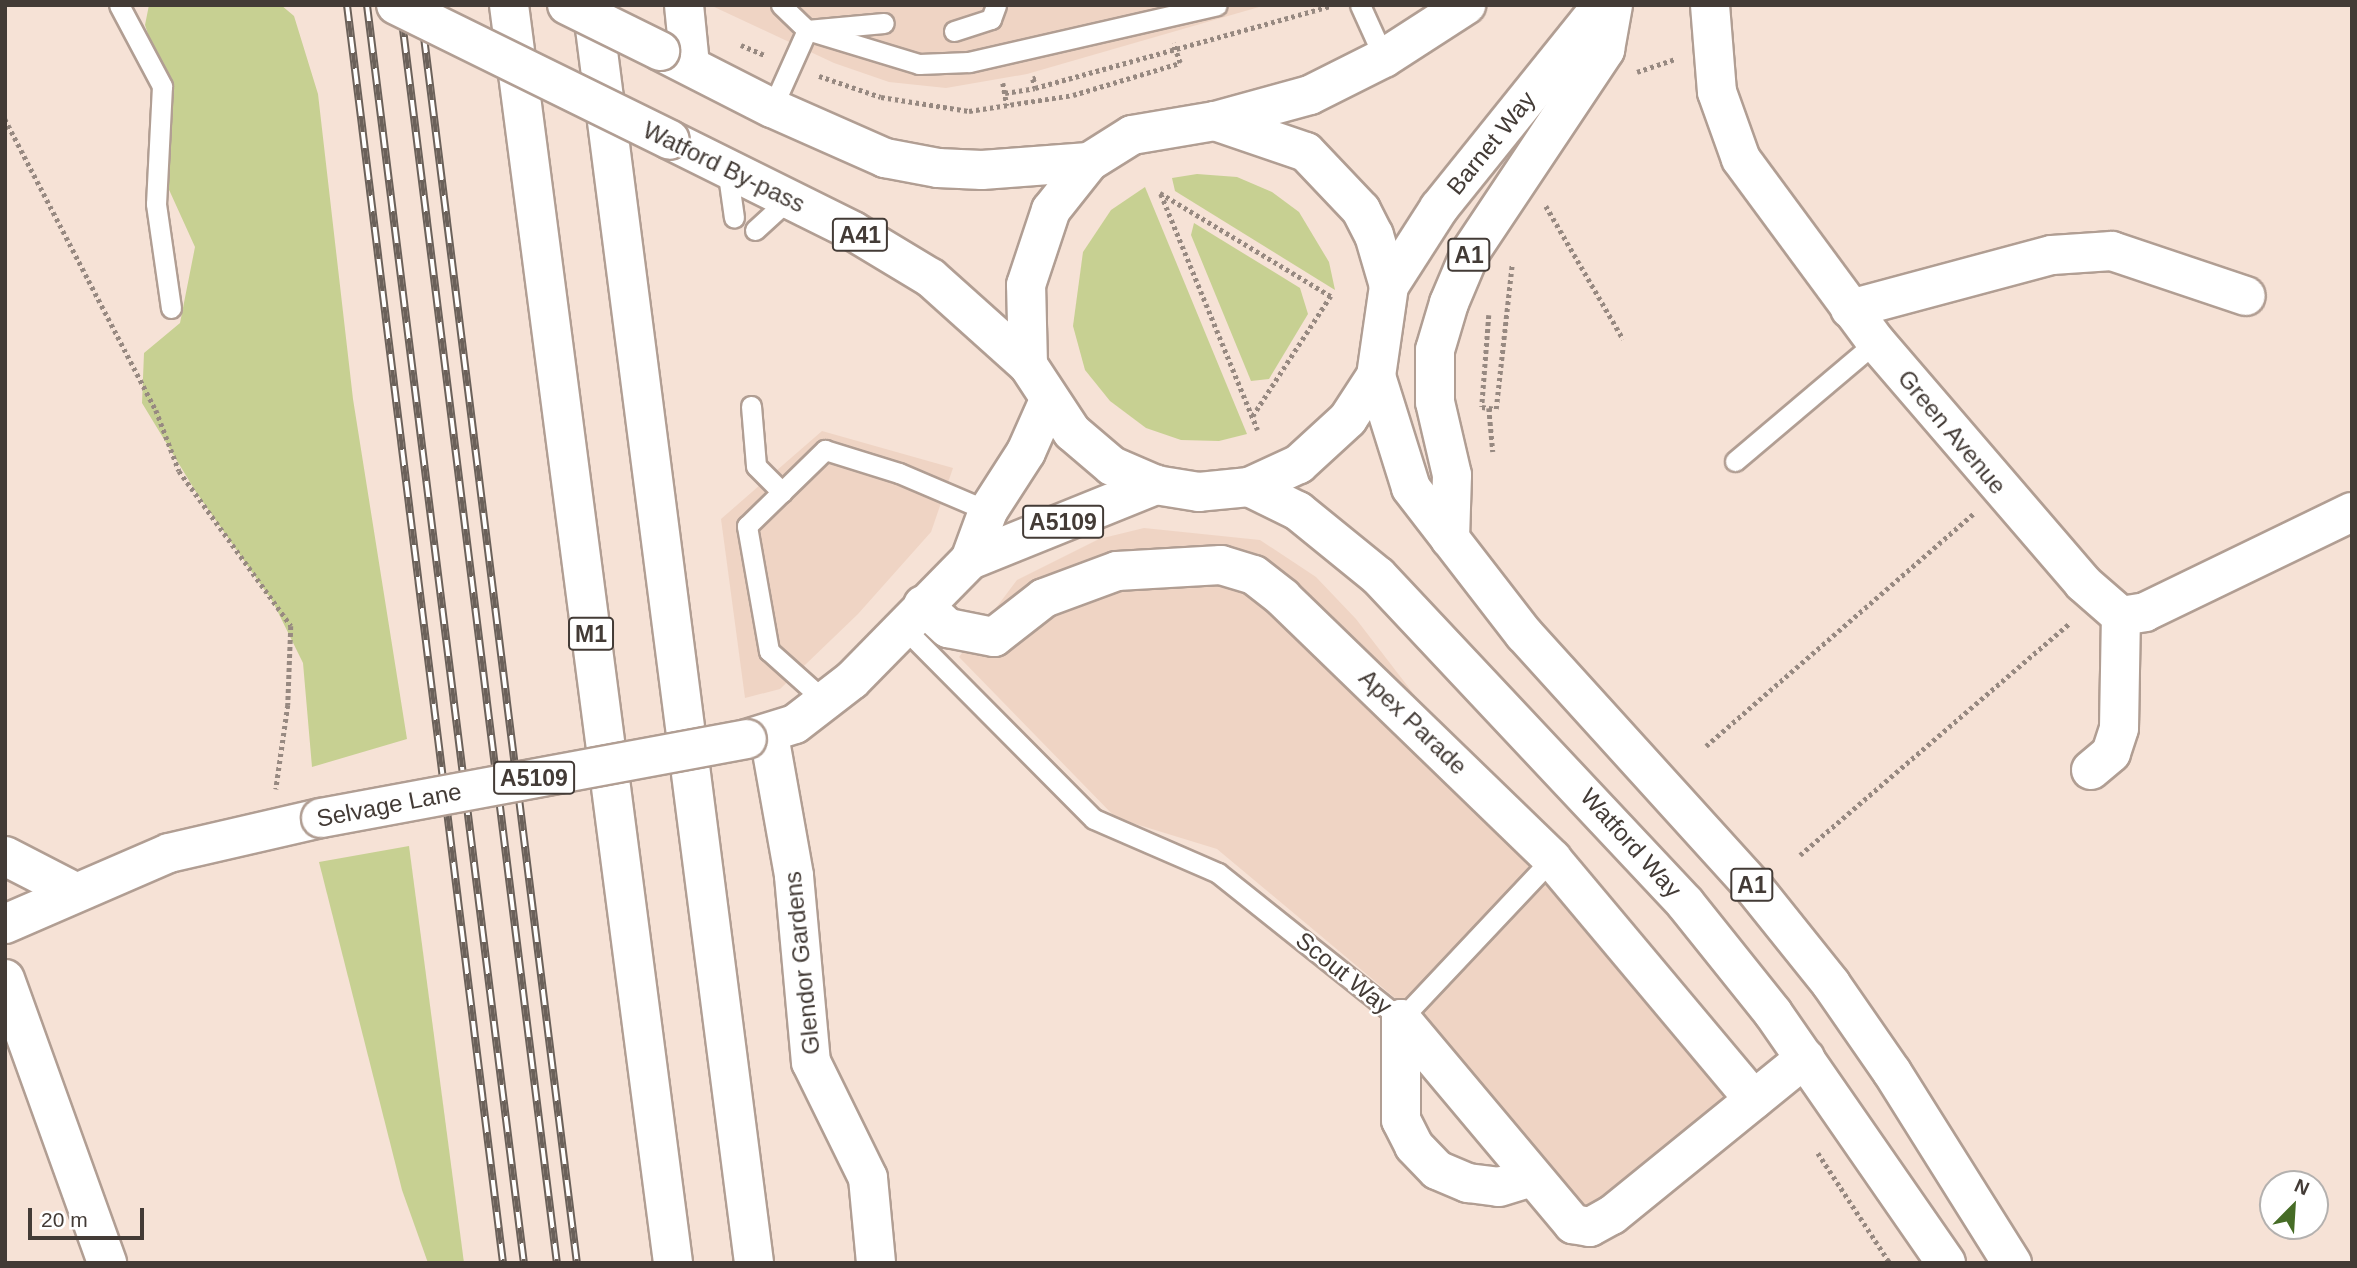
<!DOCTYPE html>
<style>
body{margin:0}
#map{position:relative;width:2357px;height:1268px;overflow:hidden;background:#f6e2d6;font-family:Helvetica,sans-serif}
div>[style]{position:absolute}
.built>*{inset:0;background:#efd4c4}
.green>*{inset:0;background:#c7d092}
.path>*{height:4.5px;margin-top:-2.25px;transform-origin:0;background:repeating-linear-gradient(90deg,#978981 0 3.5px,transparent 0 7px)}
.roads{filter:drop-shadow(2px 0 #b19e93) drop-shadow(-2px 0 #b19e93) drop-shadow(0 2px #b19e93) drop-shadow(0 -2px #b19e93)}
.service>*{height:19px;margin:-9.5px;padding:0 9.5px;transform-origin:9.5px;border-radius:9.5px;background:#fff}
.minor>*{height:38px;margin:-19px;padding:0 19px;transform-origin:19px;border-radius:19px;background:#fff}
.primary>*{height:38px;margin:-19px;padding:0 19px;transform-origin:19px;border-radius:19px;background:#fff}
.trunk>*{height:38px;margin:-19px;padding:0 19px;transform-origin:19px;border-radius:19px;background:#fff}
.motorway>*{height:38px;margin:-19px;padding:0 19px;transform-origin:19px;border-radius:19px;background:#fff}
.rail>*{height:8px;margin-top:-4px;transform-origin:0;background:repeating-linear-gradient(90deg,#fff 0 16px,#6b615a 0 32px);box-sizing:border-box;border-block:2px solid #6b615a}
.bridges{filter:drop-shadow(2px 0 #b19e93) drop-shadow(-2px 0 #b19e93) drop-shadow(0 2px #b19e93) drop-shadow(0 -2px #b19e93)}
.primary-bridge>*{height:38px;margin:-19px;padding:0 19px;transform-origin:19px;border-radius:19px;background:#fff}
.trunk-bridge>*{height:38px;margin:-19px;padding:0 19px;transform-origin:19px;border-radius:19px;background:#fff}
span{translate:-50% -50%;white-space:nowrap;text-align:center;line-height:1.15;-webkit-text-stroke:5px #fff;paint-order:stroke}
.shield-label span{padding:2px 5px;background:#fff;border:2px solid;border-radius:5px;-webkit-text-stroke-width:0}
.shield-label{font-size:23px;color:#433b36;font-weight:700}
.street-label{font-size:24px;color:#433b36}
.frame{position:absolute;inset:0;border:7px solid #433b36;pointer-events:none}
.north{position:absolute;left:2259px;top:1170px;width:70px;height:70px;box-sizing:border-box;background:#fff;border:2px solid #b4b1af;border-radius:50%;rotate:24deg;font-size:19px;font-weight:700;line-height:28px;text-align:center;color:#433b36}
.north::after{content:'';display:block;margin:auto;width:24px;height:32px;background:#466c26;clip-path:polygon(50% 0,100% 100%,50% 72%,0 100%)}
.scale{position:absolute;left:28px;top:1208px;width:116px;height:32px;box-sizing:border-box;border:4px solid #433b36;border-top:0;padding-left:9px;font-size:21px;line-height:24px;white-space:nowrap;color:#433b36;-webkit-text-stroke:5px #fff;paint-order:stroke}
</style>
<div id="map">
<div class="built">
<div style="clip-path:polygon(710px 5px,1266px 5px,1027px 74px,946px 88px,889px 82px,834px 63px)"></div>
<div style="clip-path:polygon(822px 431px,953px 468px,931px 532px,858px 614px,780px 689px,745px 698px,721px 519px)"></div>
<div style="clip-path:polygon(1144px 528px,1260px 540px,1316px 577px,1356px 619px,1416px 697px,1759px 1084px,1585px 1217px,1401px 1003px,1217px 849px,1116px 818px,959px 657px,1017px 580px,1099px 539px)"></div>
</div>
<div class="green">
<div style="clip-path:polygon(149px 5px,281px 5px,294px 16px,318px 94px,353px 399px,407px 739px,312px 767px,303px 663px,273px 602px,196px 492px,142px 403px,144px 353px,180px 323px,195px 247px,151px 150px,162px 76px,145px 25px)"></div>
<div style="clip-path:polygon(1197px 174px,1237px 177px,1272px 192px,1299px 212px,1329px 262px,1335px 290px,1175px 191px,1172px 178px)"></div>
<div style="clip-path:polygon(1145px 187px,1247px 434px,1219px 441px,1181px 440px,1146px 428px,1110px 401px,1085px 370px,1073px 326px,1083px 252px,1111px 210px)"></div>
<div style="clip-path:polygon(1194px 223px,1300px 288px,1308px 314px,1269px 379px,1251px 381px,1191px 235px)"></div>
<div style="clip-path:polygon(409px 846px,464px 1263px,428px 1263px,402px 1190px,319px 862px)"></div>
</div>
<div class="path">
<div style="left:741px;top:45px;width:26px;rotate:23deg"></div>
<div style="left:1637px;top:72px;width:40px;rotate:-18.9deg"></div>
<div style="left:819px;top:76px;width:65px;rotate:18.7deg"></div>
<div style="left:881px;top:97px;width:89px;rotate:9deg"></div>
<div style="left:969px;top:111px;width:105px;rotate:-8.7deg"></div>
<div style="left:1073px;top:95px;width:112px;rotate:-16.7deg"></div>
<div style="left:1180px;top:63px;width:21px;rotate:-109deg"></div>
<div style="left:1036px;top:78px;width:3px;rotate:162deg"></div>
<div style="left:1033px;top:79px;width:9px;rotate:77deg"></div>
<div style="left:1035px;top:88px;width:307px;rotate:-15.5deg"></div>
<div style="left:1003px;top:83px;width:23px;rotate:80deg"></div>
<div style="left:1005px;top:93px;width:30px;rotate:-9deg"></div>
<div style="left:5px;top:119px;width:328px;rotate:62.6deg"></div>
<div style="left:156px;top:410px;width:65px;rotate:69.3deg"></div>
<div style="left:179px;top:471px;width:191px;rotate:54.1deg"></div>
<div style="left:291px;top:626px;width:79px;rotate:92.2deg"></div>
<div style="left:288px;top:705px;width:85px;rotate:98.1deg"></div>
<div style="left:1160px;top:193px;width:200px;rotate:31.1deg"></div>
<div style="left:1331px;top:296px;width:143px;rotate:123deg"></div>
<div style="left:1161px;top:194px;width:255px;rotate:67.7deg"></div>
<div style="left:1546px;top:206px;width:154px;rotate:59.9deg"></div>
<div style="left:1489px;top:315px;width:92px;rotate:94.4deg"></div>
<div style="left:1482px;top:407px;width:14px;rotate:8deg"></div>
<div style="left:1496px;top:409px;width:146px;rotate:-83.7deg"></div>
<div style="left:1489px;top:408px;width:44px;rotate:84.8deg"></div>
<div style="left:1706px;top:746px;width:355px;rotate:-41deg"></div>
<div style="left:1800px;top:855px;width:356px;rotate:-40.7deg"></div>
<div style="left:1818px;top:1153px;width:131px;rotate:56.8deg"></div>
</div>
<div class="roads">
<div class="service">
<div style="left:119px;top:5px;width:92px;rotate:62deg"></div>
<div style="left:162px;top:86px;width:118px;rotate:92.9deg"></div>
<div style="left:156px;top:204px;width:105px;rotate:81.8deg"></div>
<div style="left:781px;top:5px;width:36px;rotate:44deg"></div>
<div style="left:807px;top:30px;width:77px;rotate:-5.2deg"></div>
<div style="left:1360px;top:5px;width:58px;rotate:65.6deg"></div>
<div style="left:954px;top:31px;width:39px;rotate:-18deg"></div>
<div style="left:991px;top:19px;width:15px;rotate:-70deg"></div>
<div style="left:772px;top:108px;width:85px;rotate:-65.8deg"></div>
<div style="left:807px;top:30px;width:117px;rotate:16.9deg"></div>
<div style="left:919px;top:64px;width:50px;rotate:-2.3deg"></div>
<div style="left:969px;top:62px;width:254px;rotate:-12.9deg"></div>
<div style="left:727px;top:168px;width:50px;rotate:82deg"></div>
<div style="left:755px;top:230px;width:47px;rotate:-42.4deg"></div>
<div style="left:751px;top:406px;width:60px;rotate:85.2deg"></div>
<div style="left:756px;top:466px;width:37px;rotate:45deg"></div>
<div style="left:1735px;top:461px;width:185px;rotate:-40.2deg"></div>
<div style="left:904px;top:628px;width:269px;rotate:45.2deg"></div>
<div style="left:1094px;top:819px;width:135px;rotate:23.5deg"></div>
<div style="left:1218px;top:873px;width:234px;rotate:38.6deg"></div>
<div style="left:1401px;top:1019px;width:220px;rotate:-46.7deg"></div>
<div style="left:825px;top:701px;width:75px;rotate:-138.2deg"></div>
<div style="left:769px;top:651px;width:127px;rotate:-100deg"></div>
<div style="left:747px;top:526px;width:109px;rotate:-44.3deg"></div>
<div style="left:825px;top:450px;width:77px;rotate:17.3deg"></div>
<div style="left:899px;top:473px;width:97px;rotate:23.1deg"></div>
</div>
<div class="minor">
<div style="left:684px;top:5px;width:60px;rotate:84.3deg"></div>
<div style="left:1710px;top:5px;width:87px;rotate:85.4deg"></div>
<div style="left:1717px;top:92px;width:71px;rotate:70.3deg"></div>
<div style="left:1741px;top:159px;width:227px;rotate:53.6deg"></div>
<div style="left:1876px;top:342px;width:318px;rotate:49.3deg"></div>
<div style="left:2083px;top:583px;width:50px;rotate:41deg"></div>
<div style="left:2121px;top:616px;width:24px;rotate:-9deg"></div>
<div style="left:2145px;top:612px;width:230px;rotate:-25.8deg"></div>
<div style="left:1850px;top:309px;width:209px;rotate:-15deg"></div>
<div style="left:2052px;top:255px;width:60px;rotate:-3.8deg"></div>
<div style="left:2112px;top:251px;width:141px;rotate:18.6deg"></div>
<div style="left:923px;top:605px;width:34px;rotate:43deg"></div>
<div style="left:948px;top:628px;width:47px;rotate:11.1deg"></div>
<div style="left:994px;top:637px;width:63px;rotate:-38deg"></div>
<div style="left:1044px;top:598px;width:78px;rotate:-20.3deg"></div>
<div style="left:1117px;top:571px;width:104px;rotate:-3.3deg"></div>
<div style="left:1221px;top:565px;width:34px;rotate:17deg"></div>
<div style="left:1254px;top:575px;width:37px;rotate:38deg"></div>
<div style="left:1283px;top:598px;width:375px;rotate:44.1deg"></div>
<div style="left:1552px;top:859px;width:314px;rotate:50deg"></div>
<div style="left:769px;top:735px;width:143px;rotate:79.9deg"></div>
<div style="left:794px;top:876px;width:187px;rotate:84.8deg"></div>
<div style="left:811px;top:1062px;width:129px;rotate:63.8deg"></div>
<div style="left:868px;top:1178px;width:85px;rotate:84.6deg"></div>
<div style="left:2091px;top:770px;width:26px;rotate:-40deg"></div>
<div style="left:2111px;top:753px;width:26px;rotate:-72deg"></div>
<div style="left:2119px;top:728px;width:112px;rotate:-89deg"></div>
<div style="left:5px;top:856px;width:79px;rotate:27.2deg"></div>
<div style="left:5px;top:979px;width:302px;rotate:70.2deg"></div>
<div style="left:1401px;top:1019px;width:268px;rotate:50deg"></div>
<div style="left:1573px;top:1224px;width:17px;rotate:10deg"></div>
<div style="left:1590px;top:1227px;width:25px;rotate:-29deg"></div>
<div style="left:1612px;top:1215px;width:249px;rotate:-39.1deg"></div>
<div style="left:1401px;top:1019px;width:101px;rotate:90deg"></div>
<div style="left:1401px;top:1120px;width:29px;rotate:63deg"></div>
<div style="left:1414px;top:1146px;width:33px;rotate:46deg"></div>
<div style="left:1437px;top:1170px;width:34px;rotate:23deg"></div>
<div style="left:1468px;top:1183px;width:31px;rotate:7deg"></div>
<div style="left:1499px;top:1187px;width:34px;rotate:-17deg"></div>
</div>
<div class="primary">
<div style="left:970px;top:560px;width:52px;rotate:-69.8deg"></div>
<div style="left:988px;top:511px;width:70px;rotate:-57.2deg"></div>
<div style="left:1026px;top:452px;width:57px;rotate:-66.1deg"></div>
<div style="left:747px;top:739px;width:50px;rotate:-17.4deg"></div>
<div style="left:795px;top:724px;width:72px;rotate:-37.7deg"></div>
<div style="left:852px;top:680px;width:168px;rotate:-45.5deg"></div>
<div style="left:970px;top:560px;width:201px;rotate:-22deg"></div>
<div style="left:5px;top:924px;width:179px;rotate:-23.4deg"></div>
<div style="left:169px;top:853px;width:156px;rotate:-13deg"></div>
</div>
<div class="trunk">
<div style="left:660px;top:51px;width:126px;rotate:27deg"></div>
<div style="left:772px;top:108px;width:124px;rotate:23.9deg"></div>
<div style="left:885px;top:158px;width:54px;rotate:10.7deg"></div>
<div style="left:938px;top:168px;width:44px;rotate:2.6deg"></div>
<div style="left:982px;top:170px;width:107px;rotate:-4.3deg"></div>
<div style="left:1215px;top:121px;width:96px;rotate:18.8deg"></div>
<div style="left:1306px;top:152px;width:80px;rotate:46.5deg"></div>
<div style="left:1361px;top:210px;width:28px;rotate:63deg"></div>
<div style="left:1374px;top:235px;width:53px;rotate:73.6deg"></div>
<div style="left:1389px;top:286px;width:91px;rotate:98.2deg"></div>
<div style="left:1376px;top:376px;width:51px;rotate:123.1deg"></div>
<div style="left:1348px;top:419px;width:67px;rotate:137.4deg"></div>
<div style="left:1299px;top:464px;width:55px;rotate:155.3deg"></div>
<div style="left:1249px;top:487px;width:50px;rotate:174.3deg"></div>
<div style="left:1199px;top:492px;width:44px;rotate:-170.8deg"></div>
<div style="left:1156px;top:485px;width:48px;rotate:-156.6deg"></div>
<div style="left:1112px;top:466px;width:52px;rotate:-139.6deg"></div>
<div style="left:1072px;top:432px;width:80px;rotate:-123.3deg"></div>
<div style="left:1028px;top:365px;width:80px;rotate:-91.4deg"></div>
<div style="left:1026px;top:285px;width:79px;rotate:-71.6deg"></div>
<div style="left:1051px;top:210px;width:61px;rotate:-51.6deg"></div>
<div style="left:1089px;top:162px;width:51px;rotate:-32.1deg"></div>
<div style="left:1132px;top:135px;width:84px;rotate:-9.6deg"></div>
<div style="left:1215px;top:121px;width:98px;rotate:-15.3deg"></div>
<div style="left:1310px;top:95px;width:83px;rotate:-26.6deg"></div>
<div style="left:1384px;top:58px;width:98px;rotate:-32.9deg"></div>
<div style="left:670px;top:140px;width:204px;rotate:26.4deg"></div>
<div style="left:853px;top:231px;width:91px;rotate:31.1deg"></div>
<div style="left:931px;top:278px;width:130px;rotate:41.9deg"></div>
<div style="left:1389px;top:286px;width:93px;rotate:-57.3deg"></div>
<div style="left:1439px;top:208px;width:260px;rotate:-51.2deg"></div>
<div style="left:1376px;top:376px;width:117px;rotate:72.6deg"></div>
<div style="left:1411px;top:488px;width:185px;rotate:52.3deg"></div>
<div style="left:1524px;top:634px;width:344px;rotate:47.8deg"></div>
<div style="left:1755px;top:889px;width:122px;rotate:51.3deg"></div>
<div style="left:1831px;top:984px;width:107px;rotate:55.3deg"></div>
<div style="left:1892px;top:1072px;width:226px;rotate:57.9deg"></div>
<div style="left:1249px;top:487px;width:55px;rotate:26.1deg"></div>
<div style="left:1298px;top:511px;width:103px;rotate:39.1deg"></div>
<div style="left:1378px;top:576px;width:449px;rotate:46.8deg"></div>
<div style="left:1685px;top:903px;width:141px;rotate:51.3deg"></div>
<div style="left:1773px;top:1013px;width:304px;rotate:55.3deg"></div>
<div style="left:1450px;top:539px;width:64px;rotate:-88.2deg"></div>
<div style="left:1452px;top:475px;width:75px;rotate:-103.1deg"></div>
<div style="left:1435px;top:402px;width:52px;rotate:-90deg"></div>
<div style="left:1435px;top:350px;width:49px;rotate:-73.4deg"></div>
<div style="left:1449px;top:303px;width:56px;rotate:-67.1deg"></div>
<div style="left:1471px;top:251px;width:242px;rotate:-56.3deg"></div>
<div style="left:1605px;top:50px;width:46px;rotate:-79.9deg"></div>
</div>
<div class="motorway">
<div style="left:509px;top:5px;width:1269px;rotate:82.57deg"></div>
<div style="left:592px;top:5px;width:1268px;rotate:82.66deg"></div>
</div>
</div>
<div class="rail">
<div style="left:347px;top:5px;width:1268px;rotate:82.93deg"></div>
<div style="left:367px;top:5px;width:1268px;rotate:82.89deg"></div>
<div style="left:400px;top:5px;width:1268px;rotate:82.89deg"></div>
<div style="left:420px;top:5px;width:1268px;rotate:82.89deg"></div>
</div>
<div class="bridges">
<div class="primary-bridge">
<div style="left:321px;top:818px;width:433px;rotate:-10.5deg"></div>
</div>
<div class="trunk-bridge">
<div style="left:396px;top:5px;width:305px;rotate:26.2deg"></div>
<div style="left:567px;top:5px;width:104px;rotate:26.3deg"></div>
</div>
</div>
<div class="shield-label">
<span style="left:860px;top:235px">A41</span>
<span style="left:1469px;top:255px">A1</span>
<span style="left:1063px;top:522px">A5109</span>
<span style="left:591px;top:634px">M1</span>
<span style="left:534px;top:778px">A5109</span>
<span style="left:1752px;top:885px">A1</span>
</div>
<div class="street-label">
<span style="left:1491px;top:143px;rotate:-51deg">Barnet Way</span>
<span style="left:724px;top:167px;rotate:26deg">Watford By-pass</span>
<span style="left:1952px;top:432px;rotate:50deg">Green Avenue</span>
<span style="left:1413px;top:722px;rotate:44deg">Apex Parade</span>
<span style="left:389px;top:805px;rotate:-11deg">Selvage Lane</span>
<span style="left:1631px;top:843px;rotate:48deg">Watford Way</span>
<span style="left:802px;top:963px;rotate:-96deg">Glendor Gardens</span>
<span style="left:1344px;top:973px;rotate:39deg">Scout Way</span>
</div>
<div class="frame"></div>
<div class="north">N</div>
<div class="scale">20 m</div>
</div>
